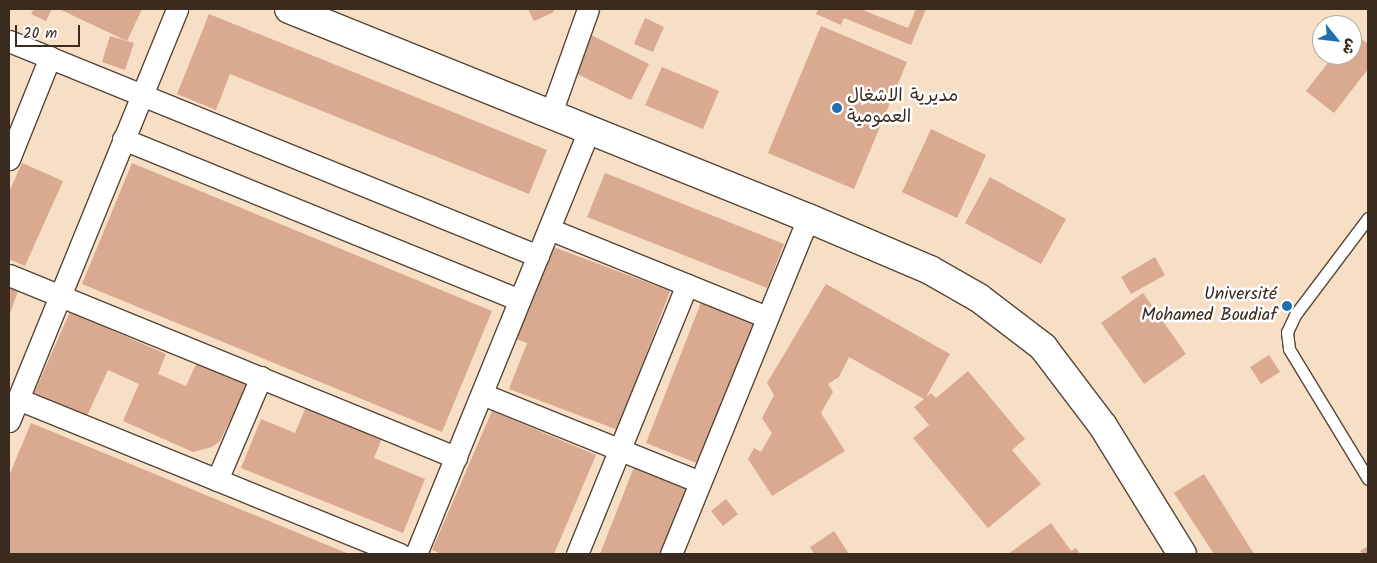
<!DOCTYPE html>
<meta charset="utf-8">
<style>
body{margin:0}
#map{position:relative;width:1377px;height:563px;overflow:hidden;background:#f6dfc5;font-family:Kalam,"Playpen Sans Arabic",sans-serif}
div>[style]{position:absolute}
.building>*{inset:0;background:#d9a990}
.roads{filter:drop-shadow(1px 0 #574537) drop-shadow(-1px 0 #574537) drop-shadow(0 1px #574537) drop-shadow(0 -1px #574537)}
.lane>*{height:11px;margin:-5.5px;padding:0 5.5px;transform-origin:5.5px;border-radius:5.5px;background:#fff}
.street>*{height:21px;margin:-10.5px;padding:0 10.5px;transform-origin:10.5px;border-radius:10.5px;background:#fff}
.secondary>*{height:28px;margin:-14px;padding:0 14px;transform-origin:14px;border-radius:14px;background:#fff}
.dots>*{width:14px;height:14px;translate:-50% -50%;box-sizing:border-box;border:2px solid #fff;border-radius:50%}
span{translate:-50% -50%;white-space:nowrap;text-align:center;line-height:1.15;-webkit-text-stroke:5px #fff;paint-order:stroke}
.poi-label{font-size:18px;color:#3b2a1e}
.left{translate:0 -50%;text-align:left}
.right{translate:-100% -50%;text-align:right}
.frame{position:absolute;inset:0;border:10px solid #3b2a1e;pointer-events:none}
.north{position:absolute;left:1312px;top:15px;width:50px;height:50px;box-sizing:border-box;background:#fff;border:1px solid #b1aaa5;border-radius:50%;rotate:119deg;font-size:14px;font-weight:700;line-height:20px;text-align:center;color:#3b2a1e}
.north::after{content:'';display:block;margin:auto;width:18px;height:22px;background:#1f6fb2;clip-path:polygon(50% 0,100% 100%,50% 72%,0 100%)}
.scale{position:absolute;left:15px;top:25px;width:65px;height:22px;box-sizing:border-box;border:2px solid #3b2a1e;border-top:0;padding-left:6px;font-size:15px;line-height:18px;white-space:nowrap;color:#3b2a1e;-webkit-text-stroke:4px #fff;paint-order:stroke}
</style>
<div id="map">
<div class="building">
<div style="clip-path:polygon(34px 9px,52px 9px,46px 21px,31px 14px)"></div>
<div style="clip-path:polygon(59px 9px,142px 9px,127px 41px)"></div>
<div style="clip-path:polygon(528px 9px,553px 9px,554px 12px,534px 21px)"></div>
<div style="clip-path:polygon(818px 9px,860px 9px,908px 28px,916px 9px,926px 9px,911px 45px,844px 18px,841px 25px,816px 14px)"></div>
<div style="clip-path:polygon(209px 14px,547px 150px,529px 194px,230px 74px,216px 110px,177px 94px)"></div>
<div style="clip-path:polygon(645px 18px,664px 27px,653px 52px,634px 44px)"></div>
<div style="clip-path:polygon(821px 26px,907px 62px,854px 189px,768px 153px)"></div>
<div style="clip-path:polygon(1352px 31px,1368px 44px,1368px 69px,1334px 113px,1306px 91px,1334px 55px,1352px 55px)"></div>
<div style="clip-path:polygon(589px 34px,649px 64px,631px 100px,571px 71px)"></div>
<div style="clip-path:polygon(110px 36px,134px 43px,125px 70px,102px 62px)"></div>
<div style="clip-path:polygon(662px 67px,719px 91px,703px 129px,645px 105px)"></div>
<div style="clip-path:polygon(931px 129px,986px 155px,957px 218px,902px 192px)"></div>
<div style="clip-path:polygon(22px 163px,63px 181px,25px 266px,9px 259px,9px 192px)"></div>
<div style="clip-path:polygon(132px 163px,492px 311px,442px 432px,82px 284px)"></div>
<div style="clip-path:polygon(605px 173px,784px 244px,767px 288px,587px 217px)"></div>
<div style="clip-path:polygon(990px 177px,1066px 219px,1041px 264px,965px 223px)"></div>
<div style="clip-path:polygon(551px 246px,670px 291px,618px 430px,509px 389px,527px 343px,516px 339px)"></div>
<div style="clip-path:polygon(1155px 257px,1165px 275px,1131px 294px,1121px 277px)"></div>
<div style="clip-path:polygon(826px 284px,950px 354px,926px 397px,931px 393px,936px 398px,968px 371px,1025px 439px,1012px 450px,1041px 484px,988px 528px,913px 438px,929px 425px,914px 407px,924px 399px,849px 357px,839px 377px,828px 384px,833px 392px,821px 413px,845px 451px,772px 496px,748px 459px,754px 448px,761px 452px,772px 433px,762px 418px,774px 395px,767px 383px)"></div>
<div style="clip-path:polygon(9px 288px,18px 291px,9px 316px)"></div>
<div style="clip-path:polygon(1143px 293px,1186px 354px,1144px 384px,1101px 323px)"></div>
<div style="clip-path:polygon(702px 300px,756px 321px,699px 464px,646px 443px)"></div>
<div style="clip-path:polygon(70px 312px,166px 354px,158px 374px,186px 386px,197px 362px,248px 384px,220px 441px,212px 447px,193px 452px,123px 421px,139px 384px,108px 370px,87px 416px,34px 393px)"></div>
<div style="clip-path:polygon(1269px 355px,1280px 372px,1261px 384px,1250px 367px)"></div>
<div style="clip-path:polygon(306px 407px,382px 438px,374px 458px,425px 479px,403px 533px,241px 468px,261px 419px,295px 433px)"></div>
<div style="clip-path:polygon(492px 411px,596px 455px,554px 554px,441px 554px,432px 550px)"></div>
<div style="clip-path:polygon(31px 423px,349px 554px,9px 554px,9px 476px)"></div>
<div style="clip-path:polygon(634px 467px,687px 488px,661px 554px,600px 554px)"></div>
<div style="clip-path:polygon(1204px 474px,1254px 554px,1214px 554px,1174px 493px)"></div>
<div style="clip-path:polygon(726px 499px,738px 514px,723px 526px,711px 511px)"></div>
<div style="clip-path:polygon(1051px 523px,1071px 551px,1076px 548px,1080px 554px,1008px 554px)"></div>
<div style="clip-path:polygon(834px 531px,849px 554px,814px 554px,810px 547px)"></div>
<div style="clip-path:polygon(1368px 546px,1368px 554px,1363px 554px,1360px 551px)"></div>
</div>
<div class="roads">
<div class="lane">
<div style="left:1368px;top:218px;width:121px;rotate:127deg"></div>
<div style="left:1295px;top:315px;width:19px;rotate:115deg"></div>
<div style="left:1287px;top:332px;width:17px;rotate:83deg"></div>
<div style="left:1289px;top:349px;width:152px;rotate:58.7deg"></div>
</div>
<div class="street">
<div style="left:9px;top:41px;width:571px;rotate:22.12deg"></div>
<div style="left:551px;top:113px;width:110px;rotate:-70.4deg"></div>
<div style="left:123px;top:139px;width:428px;rotate:22.1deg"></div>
<div style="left:9px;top:159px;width:110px;rotate:-68.1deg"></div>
<div style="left:549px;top:229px;width:235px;rotate:22deg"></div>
<div style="left:9px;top:275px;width:483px;rotate:22.2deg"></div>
<div style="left:482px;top:394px;width:235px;rotate:22deg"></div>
<div style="left:18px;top:399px;width:412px;rotate:22.1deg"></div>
<div style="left:9px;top:421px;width:445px;rotate:-67.8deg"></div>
<div style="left:217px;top:480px;width:112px;rotate:-66.9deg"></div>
<div style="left:416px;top:554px;width:458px;rotate:-67.8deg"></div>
<div style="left:577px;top:554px;width:291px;rotate:-67.8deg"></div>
<div style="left:671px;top:554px;width:363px;rotate:-67.8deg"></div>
</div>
<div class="secondary">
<div style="left:289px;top:9px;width:560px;rotate:21.93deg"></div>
<div style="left:808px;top:218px;width:133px;rotate:23.1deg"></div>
<div style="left:930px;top:270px;width:56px;rotate:29.7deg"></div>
<div style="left:979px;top:298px;width:81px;rotate:37.4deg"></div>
<div style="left:1043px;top:347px;width:99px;rotate:52.8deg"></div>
<div style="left:1103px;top:426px;width:150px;rotate:58.3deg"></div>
</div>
</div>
<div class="dots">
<div style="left:837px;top:108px;background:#1f6fb2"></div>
<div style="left:1287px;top:306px;background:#1f6fb2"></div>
</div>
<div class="poi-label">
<span class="left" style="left:847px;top:108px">مديرية الاشغال<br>العمومية</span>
<span class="right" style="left:1277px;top:306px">Université<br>Mohamed Boudiaf</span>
</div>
<div class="frame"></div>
<div class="north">ش</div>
<div class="scale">20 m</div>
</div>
